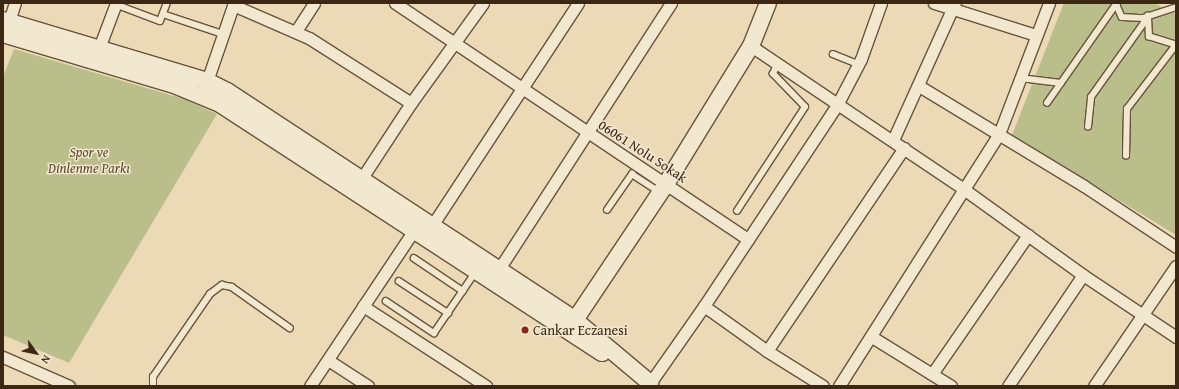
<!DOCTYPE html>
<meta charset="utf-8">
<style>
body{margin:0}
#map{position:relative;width:1179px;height:389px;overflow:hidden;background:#ebdab5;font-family:"Gentium Book Plus",serif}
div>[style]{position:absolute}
.green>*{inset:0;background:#babe8b}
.roads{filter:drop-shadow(1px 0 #68533c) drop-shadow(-1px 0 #68533c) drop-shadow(0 1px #68533c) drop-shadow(0 -1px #68533c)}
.lane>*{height:5.5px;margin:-2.75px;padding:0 2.75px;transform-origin:2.75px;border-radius:2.75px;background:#f2e7cf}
.street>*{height:11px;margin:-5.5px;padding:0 5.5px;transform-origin:5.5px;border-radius:5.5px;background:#f2e7cf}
.secondary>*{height:16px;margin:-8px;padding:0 8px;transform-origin:8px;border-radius:8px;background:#f2e7cf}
.dots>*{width:11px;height:11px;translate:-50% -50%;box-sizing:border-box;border:2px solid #f2e7cf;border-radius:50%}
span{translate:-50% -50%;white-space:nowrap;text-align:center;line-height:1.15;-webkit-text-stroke:3px #f2e7cf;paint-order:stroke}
.street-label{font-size:14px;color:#3c2614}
.park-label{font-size:14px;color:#5c4c32;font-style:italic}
.poi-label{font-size:14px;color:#3c2614}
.left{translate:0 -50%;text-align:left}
.frame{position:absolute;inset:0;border:4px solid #3c2614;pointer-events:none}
.north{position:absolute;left:16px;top:333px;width:40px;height:40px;-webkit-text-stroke:3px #f2e7cf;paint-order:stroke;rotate:123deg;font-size:11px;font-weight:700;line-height:16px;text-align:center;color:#3c2614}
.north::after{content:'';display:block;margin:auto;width:14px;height:18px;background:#3c2614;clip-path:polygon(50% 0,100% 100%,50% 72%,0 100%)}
</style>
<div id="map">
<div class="green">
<div style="clip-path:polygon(1064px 3px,1154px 3px,1176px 14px,1176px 235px,1012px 135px)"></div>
<div style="clip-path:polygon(14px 49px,184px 99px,217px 114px,69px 363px,3px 335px,3px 77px)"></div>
</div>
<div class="roads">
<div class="lane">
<div style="left:1116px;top:3px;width:15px;rotate:67deg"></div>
<div style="left:1122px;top:17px;width:21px;rotate:3deg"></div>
<div style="left:1143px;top:18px;width:35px;rotate:-18deg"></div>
<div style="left:115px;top:4px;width:48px;rotate:20.7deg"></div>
<div style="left:160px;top:21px;width:19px;rotate:-69deg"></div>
<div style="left:163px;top:14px;width:63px;rotate:18.4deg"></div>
<div style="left:833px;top:54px;width:27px;rotate:22deg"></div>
<div style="left:1020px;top:78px;width:41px;rotate:7deg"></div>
<div style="left:1047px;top:103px;width:122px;rotate:-55deg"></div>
<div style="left:1088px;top:127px;width:30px;rotate:-84deg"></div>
<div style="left:1091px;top:97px;width:98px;rotate:-54.5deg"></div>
<div style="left:1126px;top:156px;width:47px;rotate:-88.8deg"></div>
<div style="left:1127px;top:109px;width:81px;rotate:-52.6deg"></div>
<div style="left:1176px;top:45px;width:28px;rotate:-163deg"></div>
<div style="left:1149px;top:37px;width:21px;rotate:-93deg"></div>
<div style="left:607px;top:210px;width:44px;rotate:-55.2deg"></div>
<div style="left:632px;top:174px;width:33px;rotate:33deg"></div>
<div style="left:737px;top:211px;width:124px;rotate:-56.8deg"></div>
<div style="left:805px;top:107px;width:46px;rotate:-134.1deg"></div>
<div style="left:773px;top:74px;width:11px;rotate:-68deg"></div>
<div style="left:414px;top:258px;width:59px;rotate:34deg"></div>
<div style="left:399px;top:281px;width:59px;rotate:33.1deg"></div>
<div style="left:386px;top:301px;width:58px;rotate:33.7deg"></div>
<div style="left:434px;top:333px;width:73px;rotate:-55.7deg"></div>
<div style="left:153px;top:386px;width:9px;rotate:-90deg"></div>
<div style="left:153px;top:377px;width:101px;rotate:-55.5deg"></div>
<div style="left:210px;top:294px;width:15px;rotate:-37deg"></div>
<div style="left:222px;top:285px;width:10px;rotate:11deg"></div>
<div style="left:232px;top:287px;width:71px;rotate:35.3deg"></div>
</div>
<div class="street">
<div style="left:395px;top:3px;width:425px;rotate:33.8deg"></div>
<div style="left:934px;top:3px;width:107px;rotate:17.4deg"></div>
<div style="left:233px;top:5px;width:83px;rotate:23.5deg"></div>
<div style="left:309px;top:38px;width:121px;rotate:32.5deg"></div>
<div style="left:9px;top:21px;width:19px;rotate:-72deg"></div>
<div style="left:296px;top:31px;width:33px;rotate:-57deg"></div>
<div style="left:751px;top:46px;width:258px;rotate:33.9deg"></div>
<div style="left:965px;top:190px;width:145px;rotate:35.8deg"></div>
<div style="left:1083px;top:275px;width:112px;rotate:33.7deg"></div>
<div style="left:99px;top:48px;width:48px;rotate:-69.3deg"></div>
<div style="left:919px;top:86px;width:193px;rotate:31.2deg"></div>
<div style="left:1084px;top:186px;width:110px;rotate:33.5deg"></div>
<div style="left:205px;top:87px;width:89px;rotate:-71deg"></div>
<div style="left:893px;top:140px;width:150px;rotate:-65.7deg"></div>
<div style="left:362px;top:178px;width:90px;rotate:-56.8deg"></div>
<div style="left:411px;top:103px;width:123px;rotate:-54.2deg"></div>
<div style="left:433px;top:224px;width:264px;rotate:-56.7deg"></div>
<div style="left:499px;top:269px;width:317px;rotate:-57.1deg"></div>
<div style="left:363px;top:306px;width:147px;rotate:33deg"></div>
<div style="left:704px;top:306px;width:77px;rotate:35.5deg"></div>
<div style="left:767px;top:351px;width:66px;rotate:32deg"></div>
<div style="left:872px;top:337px;width:93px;rotate:31.8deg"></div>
<div style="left:767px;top:351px;width:245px;rotate:-56deg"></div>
<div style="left:3px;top:357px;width:72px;rotate:23.7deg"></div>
<div style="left:328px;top:360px;width:48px;rotate:33deg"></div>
<div style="left:932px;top:374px;width:169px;rotate:-55.4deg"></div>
<div style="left:310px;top:386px;width:187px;rotate:-56.3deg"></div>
<div style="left:648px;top:386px;width:98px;rotate:-55deg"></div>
<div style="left:704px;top:306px;width:241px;rotate:-56.5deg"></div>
<div style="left:837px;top:105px;width:52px;rotate:-62.4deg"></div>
<div style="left:861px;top:59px;width:59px;rotate:-70.3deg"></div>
<div style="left:839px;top:386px;width:299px;rotate:-57.6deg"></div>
<div style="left:999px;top:134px;width:140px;rotate:-69.1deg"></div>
<div style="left:1008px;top:386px;width:134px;rotate:-56deg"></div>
<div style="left:1094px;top:386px;width:145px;rotate:-55.7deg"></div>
</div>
<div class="secondary">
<div style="left:3px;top:20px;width:213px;rotate:16.6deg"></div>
<div style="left:207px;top:81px;width:22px;rotate:27deg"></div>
<div style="left:227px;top:91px;width:417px;rotate:33.3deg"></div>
<div style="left:575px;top:320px;width:98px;rotate:40deg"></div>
<div style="left:3px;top:34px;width:178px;rotate:16.6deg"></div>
<div style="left:174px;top:85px;width:50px;rotate:22.4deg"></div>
<div style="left:220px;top:104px;width:456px;rotate:33.1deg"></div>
<div style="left:575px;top:320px;width:164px;rotate:-56.2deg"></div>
<div style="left:666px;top:184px;width:162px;rotate:-58.4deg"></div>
<div style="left:751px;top:46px;width:46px;rotate:-68.4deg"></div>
</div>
</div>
<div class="dots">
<div style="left:525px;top:330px;background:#8f2418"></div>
</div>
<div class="street-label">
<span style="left:643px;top:151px;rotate:33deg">06061 Nolu Sokak</span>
</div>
<div class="park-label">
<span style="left:89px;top:160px">Spor ve<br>Dinlenme Parkı</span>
</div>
<div class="poi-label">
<span class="left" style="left:533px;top:330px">Cankar Eczanesi</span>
</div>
<div class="frame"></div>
<div class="north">N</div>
</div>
